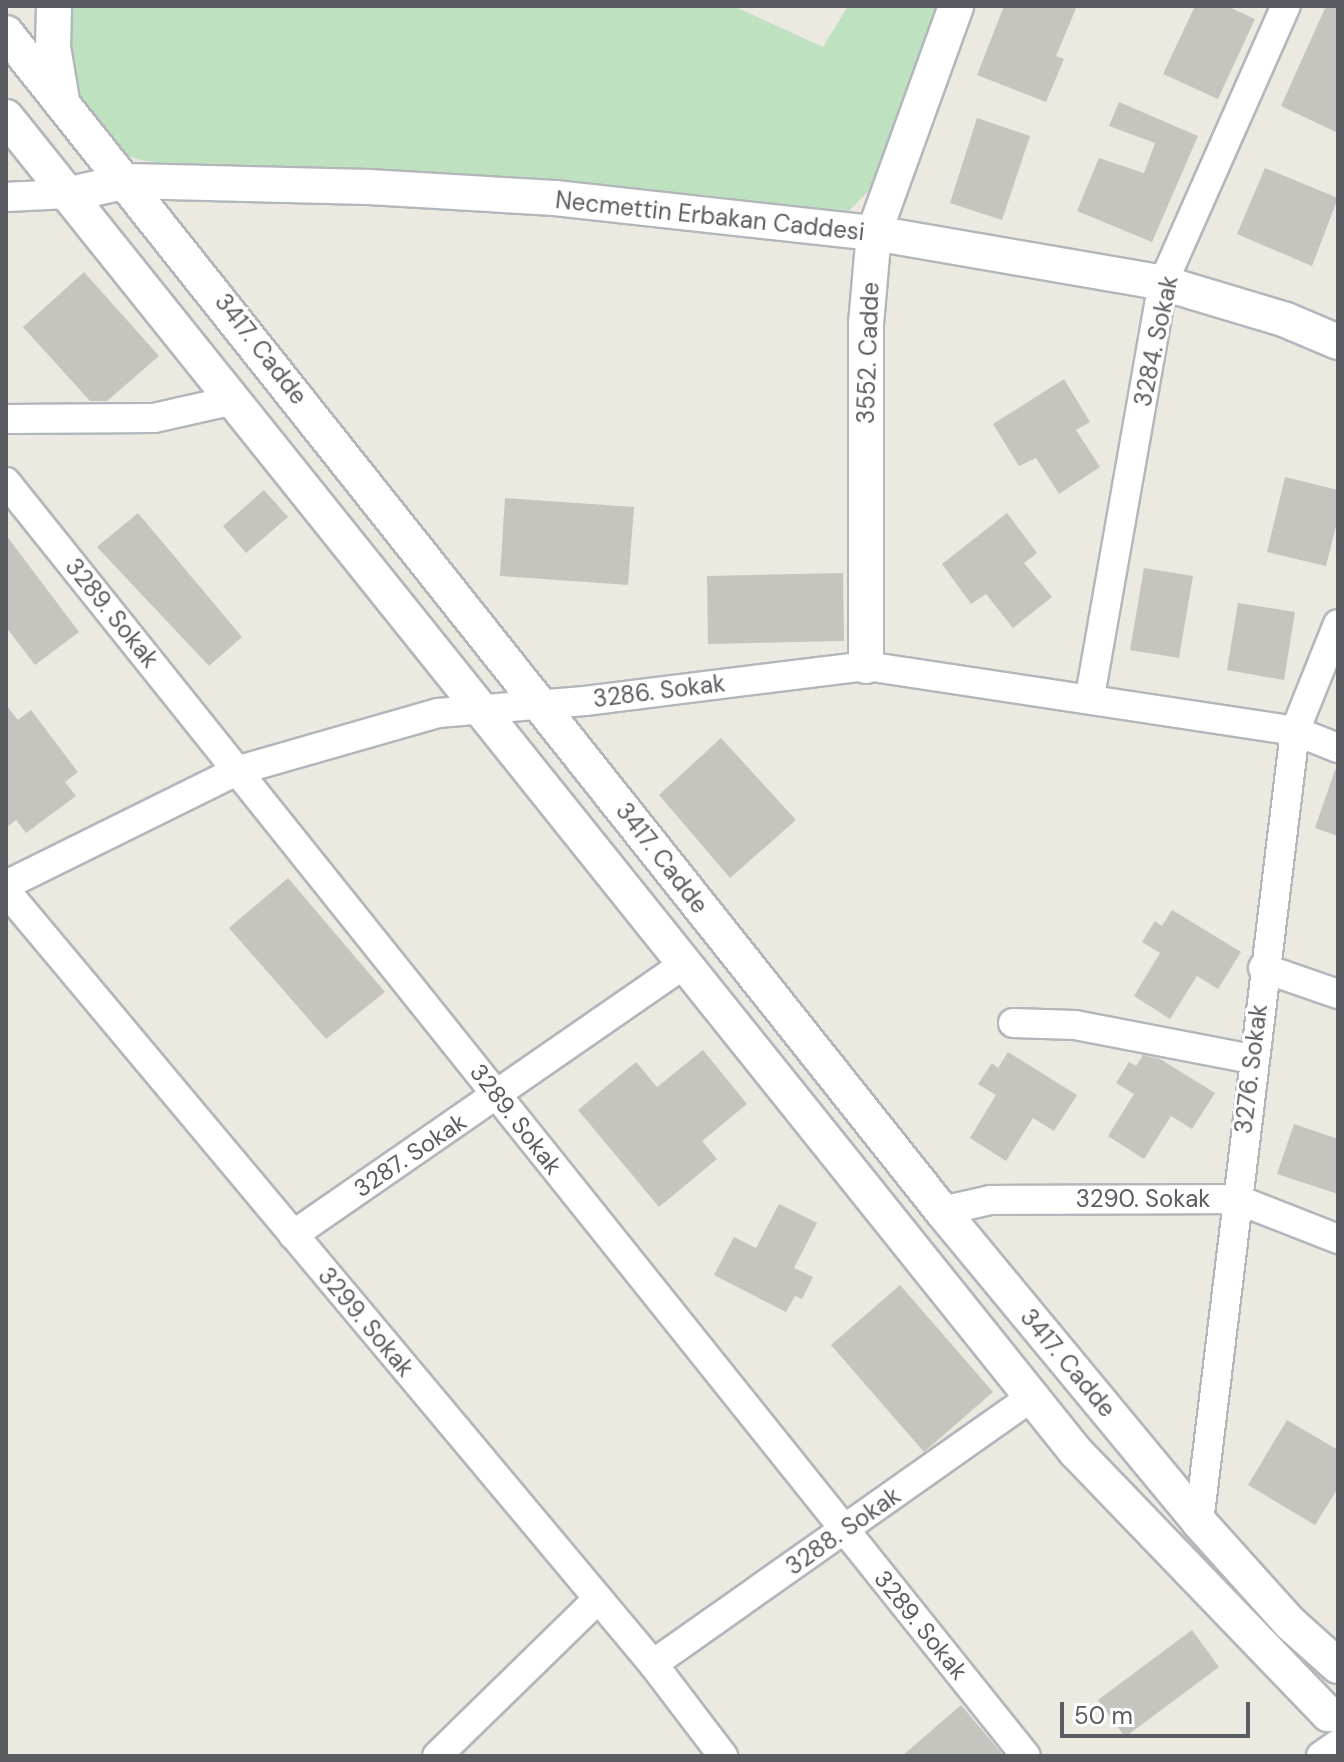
<!DOCTYPE html>
<style>
body{margin:0}
#map{position:relative;width:1344px;height:1762px;overflow:hidden;background:#ebe9e0;font-family:"DM Sans",sans-serif}
div>[style]{position:absolute}
.green>*{inset:0;background:#bee1bf}
.building>*{inset:0;background:#c6c4be}
.roads{filter:drop-shadow(2px 0 #b3b6ba) drop-shadow(-2px 0 #b3b6ba) drop-shadow(0 2px #b3b6ba) drop-shadow(0 -2px #b3b6ba)}
.minor>*{height:28px;margin:-14px;padding:0 14px;transform-origin:14px;border-radius:14px;background:#fff}
.tertiary>*{height:34px;margin:-17px;padding:0 17px;transform-origin:17px;border-radius:17px;background:#fff}
span{translate:-50% -50%;white-space:nowrap;text-align:center;line-height:1.15;-webkit-text-stroke:6px #fff;paint-order:stroke}
.street-label{font-size:24px;color:#595c60}
.frame{position:absolute;inset:0;border:8px solid #595c60;pointer-events:none}
.scale{position:absolute;left:1060px;top:1702px;width:190px;height:36px;box-sizing:border-box;border:4px solid #595c60;border-top:0;padding-left:10px;font-size:24px;line-height:28px;white-space:nowrap;color:#595c60;-webkit-text-stroke:6px #fff;paint-order:stroke}
</style>
<div id="map">
<div class="green">
<div style="clip-path:polygon(63px 6px,733px 6px,823px 47px,848px 6px,943px 6px,878px 181px,848px 212px,410px 173px,209px 168px,140px 160px,109px 150px,68px 100px)"></div>
</div>
<div class="building">
<div style="clip-path:polygon(1004px 6px,1077px 6px,1056px 56px,1064px 59px,1046px 102px,977px 75px)"></div>
<div style="clip-path:polygon(1195px 6px,1227px 6px,1255px 19px,1218px 99px,1163px 74px)"></div>
<div style="clip-path:polygon(1326px 6px,1338px 6px,1338px 133px,1281px 106px)"></div>
<div style="clip-path:polygon(1119px 102px,1198px 136px,1152px 242px,1077px 211px,1099px 158px,1144px 173px,1155px 143px,1109px 126px)"></div>
<div style="clip-path:polygon(977px 118px,1030px 136px,1002px 220px,950px 203px)"></div>
<div style="clip-path:polygon(1265px 168px,1338px 198px,1312px 266px,1237px 234px)"></div>
<div style="clip-path:polygon(84px 272px,159px 356px,107px 401px,90px 401px,23px 327px)"></div>
<div style="clip-path:polygon(1064px 379px,1090px 422px,1076px 430px,1100px 467px,1059px 494px,1036px 458px,1019px 466px,993px 424px)"></div>
<div style="clip-path:polygon(1285px 477px,1338px 490px,1338px 518px,1326px 566px,1267px 552px)"></div>
<div style="clip-path:polygon(264px 490px,288px 517px,246px 553px,223px 526px)"></div>
<div style="clip-path:polygon(505px 498px,634px 507px,628px 585px,500px 576px)"></div>
<div style="clip-path:polygon(138px 513px,242px 637px,209px 666px,97px 547px)"></div>
<div style="clip-path:polygon(1007px 513px,1037px 553px,1024px 563px,1052px 597px,1013px 628px,986px 594px,971px 604px,942px 564px)"></div>
<div style="clip-path:polygon(6px 535px,79px 632px,35px 665px,6px 627px)"></div>
<div style="clip-path:polygon(1144px 568px,1193px 576px,1179px 658px,1130px 650px)"></div>
<div style="clip-path:polygon(843px 573px,844px 641px,708px 644px,707px 576px)"></div>
<div style="clip-path:polygon(1238px 603px,1295px 612px,1284px 680px,1227px 670px)"></div>
<div style="clip-path:polygon(6px 705px,18px 720px,31px 710px,78px 772px,65px 782px,76px 796px,26px 833px,16px 820px,6px 828px)"></div>
<div style="clip-path:polygon(721px 738px,796px 820px,730px 878px,659px 795px)"></div>
<div style="clip-path:polygon(1335px 770px,1338px 771px,1338px 836px,1315px 828px)"></div>
<div style="clip-path:polygon(288px 878px,385px 992px,326px 1039px,229px 928px)"></div>
<div style="clip-path:polygon(1172px 910px,1241px 952px,1218px 989px,1197px 976px,1170px 1019px,1134px 996px,1160px 953px,1142px 942px,1155px 921px,1162px 926px)"></div>
<div style="clip-path:polygon(703px 1050px,747px 1104px,702px 1141px,717px 1159px,659px 1207px,578px 1110px,636px 1062px,657px 1087px)"></div>
<div style="clip-path:polygon(1008px 1052px,1077px 1095px,1054px 1131px,1033px 1118px,1006px 1161px,970px 1138px,996px 1095px,978px 1084px,992px 1063px,998px 1068px)"></div>
<div style="clip-path:polygon(1143px 1055px,1160px 1059px,1215px 1093px,1192px 1129px,1171px 1116px,1144px 1159px,1108px 1136px,1134px 1094px,1116px 1083px,1129px 1062px,1136px 1066px)"></div>
<div style="clip-path:polygon(1294px 1124px,1338px 1139px,1338px 1194px,1277px 1174px)"></div>
<div style="clip-path:polygon(779px 1204px,817px 1223px,794px 1268px,813px 1277px,802px 1299px,795px 1296px,786px 1312px,714px 1275px,734px 1237px,756px 1248px)"></div>
<div style="clip-path:polygon(900px 1285px,993px 1392px,924px 1452px,831px 1345px)"></div>
<div style="clip-path:polygon(1287px 1420px,1338px 1450px,1338px 1488px,1315px 1525px,1248px 1485px)"></div>
<div style="clip-path:polygon(1192px 1630px,1219px 1667px,1125px 1737px,1098px 1700px)"></div>
<div style="clip-path:polygon(961px 1705px,1004px 1756px,902px 1756px)"></div>
</div>
<div class="roads">
<div class="minor">
<div style="left:6px;top:197px;width:64px;rotate:-2.7deg"></div>
<div style="left:6px;top:419px;width:148px;rotate:-0.4deg"></div>
<div style="left:154px;top:418px;width:82px;rotate:-12.7deg"></div>
<div style="left:6px;top:482px;width:1632px;rotate:51.32deg"></div>
<div style="left:1090px;top:696px;width:419px;rotate:-80deg"></div>
<div style="left:1163px;top:283px;width:303px;rotate:-66.1deg"></div>
<div style="left:6px;top:885px;width:260px;rotate:-26.3deg"></div>
<div style="left:239px;top:770px;width:207px;rotate:-16deg"></div>
<div style="left:438px;top:713px;width:147px;rotate:-4.7deg"></div>
<div style="left:585px;top:701px;width:283px;rotate:-7.1deg"></div>
<div style="left:866px;top:666px;width:434px;rotate:8.6deg"></div>
<div style="left:1295px;top:731px;width:46px;rotate:21.6deg"></div>
<div style="left:6px;top:891px;width:1008px;rotate:50.07deg"></div>
<div style="left:653px;top:1664px;width:116px;rotate:52.7deg"></div>
<div style="left:1263px;top:968px;width:79px;rotate:19.1deg"></div>
<div style="left:1013px;top:1023px;width:62px;rotate:1.8deg"></div>
<div style="left:1075px;top:1025px;width:180px;rotate:10.9deg"></div>
<div style="left:942px;top:1211px;width:49px;rotate:-12.9deg"></div>
<div style="left:990px;top:1200px;width:246px;rotate:-0.2deg"></div>
<div style="left:1236px;top:1199px;width:110px;rotate:21.4deg"></div>
<div style="left:293px;top:1235px;width:476px;rotate:-34.7deg"></div>
<div style="left:1199px;top:1522px;width:797px;rotate:-83.08deg"></div>
<div style="left:1295px;top:731px;width:115px;rotate:-68.1deg"></div>
<div style="left:653px;top:1664px;width:464px;rotate:-35.2deg"></div>
<div style="left:437px;top:1756px;width:225px;rotate:-44.3deg"></div>
<div style="left:1321px;top:1756px;width:21px;rotate:-35deg"></div>
</div>
<div class="tertiary">
<div style="left:54px;top:6px;width:41px;rotate:91.4deg"></div>
<div style="left:53px;top:47px;width:54px;rotate:80.4deg"></div>
<div style="left:6px;top:33px;width:1505px;rotate:51.53deg"></div>
<div style="left:942px;top:1211px;width:403px;rotate:50.4deg"></div>
<div style="left:1199px;top:1522px;width:137px;rotate:48deg"></div>
<div style="left:1291px;top:1624px;width:63px;rotate:41.8deg"></div>
<div style="left:6px;top:117px;width:1711px;rotate:51.29deg"></div>
<div style="left:1076px;top:1452px;width:364px;rotate:46.1deg"></div>
<div style="left:1328px;top:1714px;width:10px"></div>
<div style="left:70px;top:194px;width:59px;rotate:-12.6deg"></div>
<div style="left:128px;top:181px;width:241px;rotate:1.4deg"></div>
<div style="left:369px;top:187px;width:186px;rotate:3.4deg"></div>
<div style="left:555px;top:198px;width:321px;rotate:6.3deg"></div>
<div style="left:874px;top:233px;width:293px;rotate:9.8deg"></div>
<div style="left:1163px;top:283px;width:128px;rotate:16.7deg"></div>
<div style="left:1286px;top:320px;width:56px;rotate:22.9deg"></div>
<div style="left:866px;top:666px;width:342px;rotate:-90deg"></div>
<div style="left:866px;top:324px;width:91px;rotate:-85deg"></div>
<div style="left:874px;top:233px;width:241px;rotate:-70.1deg"></div>
</div>
</div>
<div class="street-label">
<span style="left:710px;top:216px;rotate:6deg">Necmettin Erbakan Caddesi</span>
<span style="left:1156px;top:341px;rotate:-78deg">3284. Sokak</span>
<span style="left:261px;top:349px;rotate:52deg">3417. Cadde</span>
<span style="left:868px;top:353px;rotate:-88deg">3552. Cadde</span>
<span style="left:112px;top:613px;rotate:51deg">3289. Sokak</span>
<span style="left:659px;top:691px;rotate:-7deg">3286. Sokak</span>
<span style="left:662px;top:858px;rotate:52deg">3417. Cadde</span>
<span style="left:1251px;top:1069px;rotate:-83deg">3276. Sokak</span>
<span style="left:516px;top:1119px;rotate:52deg">3289. Sokak</span>
<span style="left:410px;top:1155px;rotate:-34deg">3287. Sokak</span>
<span style="left:1143px;top:1199px">3290. Sokak</span>
<span style="left:366px;top:1322px;rotate:50deg">3299. Sokak</span>
<span style="left:1068px;top:1363px;rotate:50deg">3417. Cadde</span>
<span style="left:843px;top:1531px;rotate:-35deg">3288. Sokak</span>
<span style="left:921px;top:1625px;rotate:51deg">3289. Sokak</span>
</div>
<div class="frame"></div>
<div class="scale">50 m</div>
</div>
